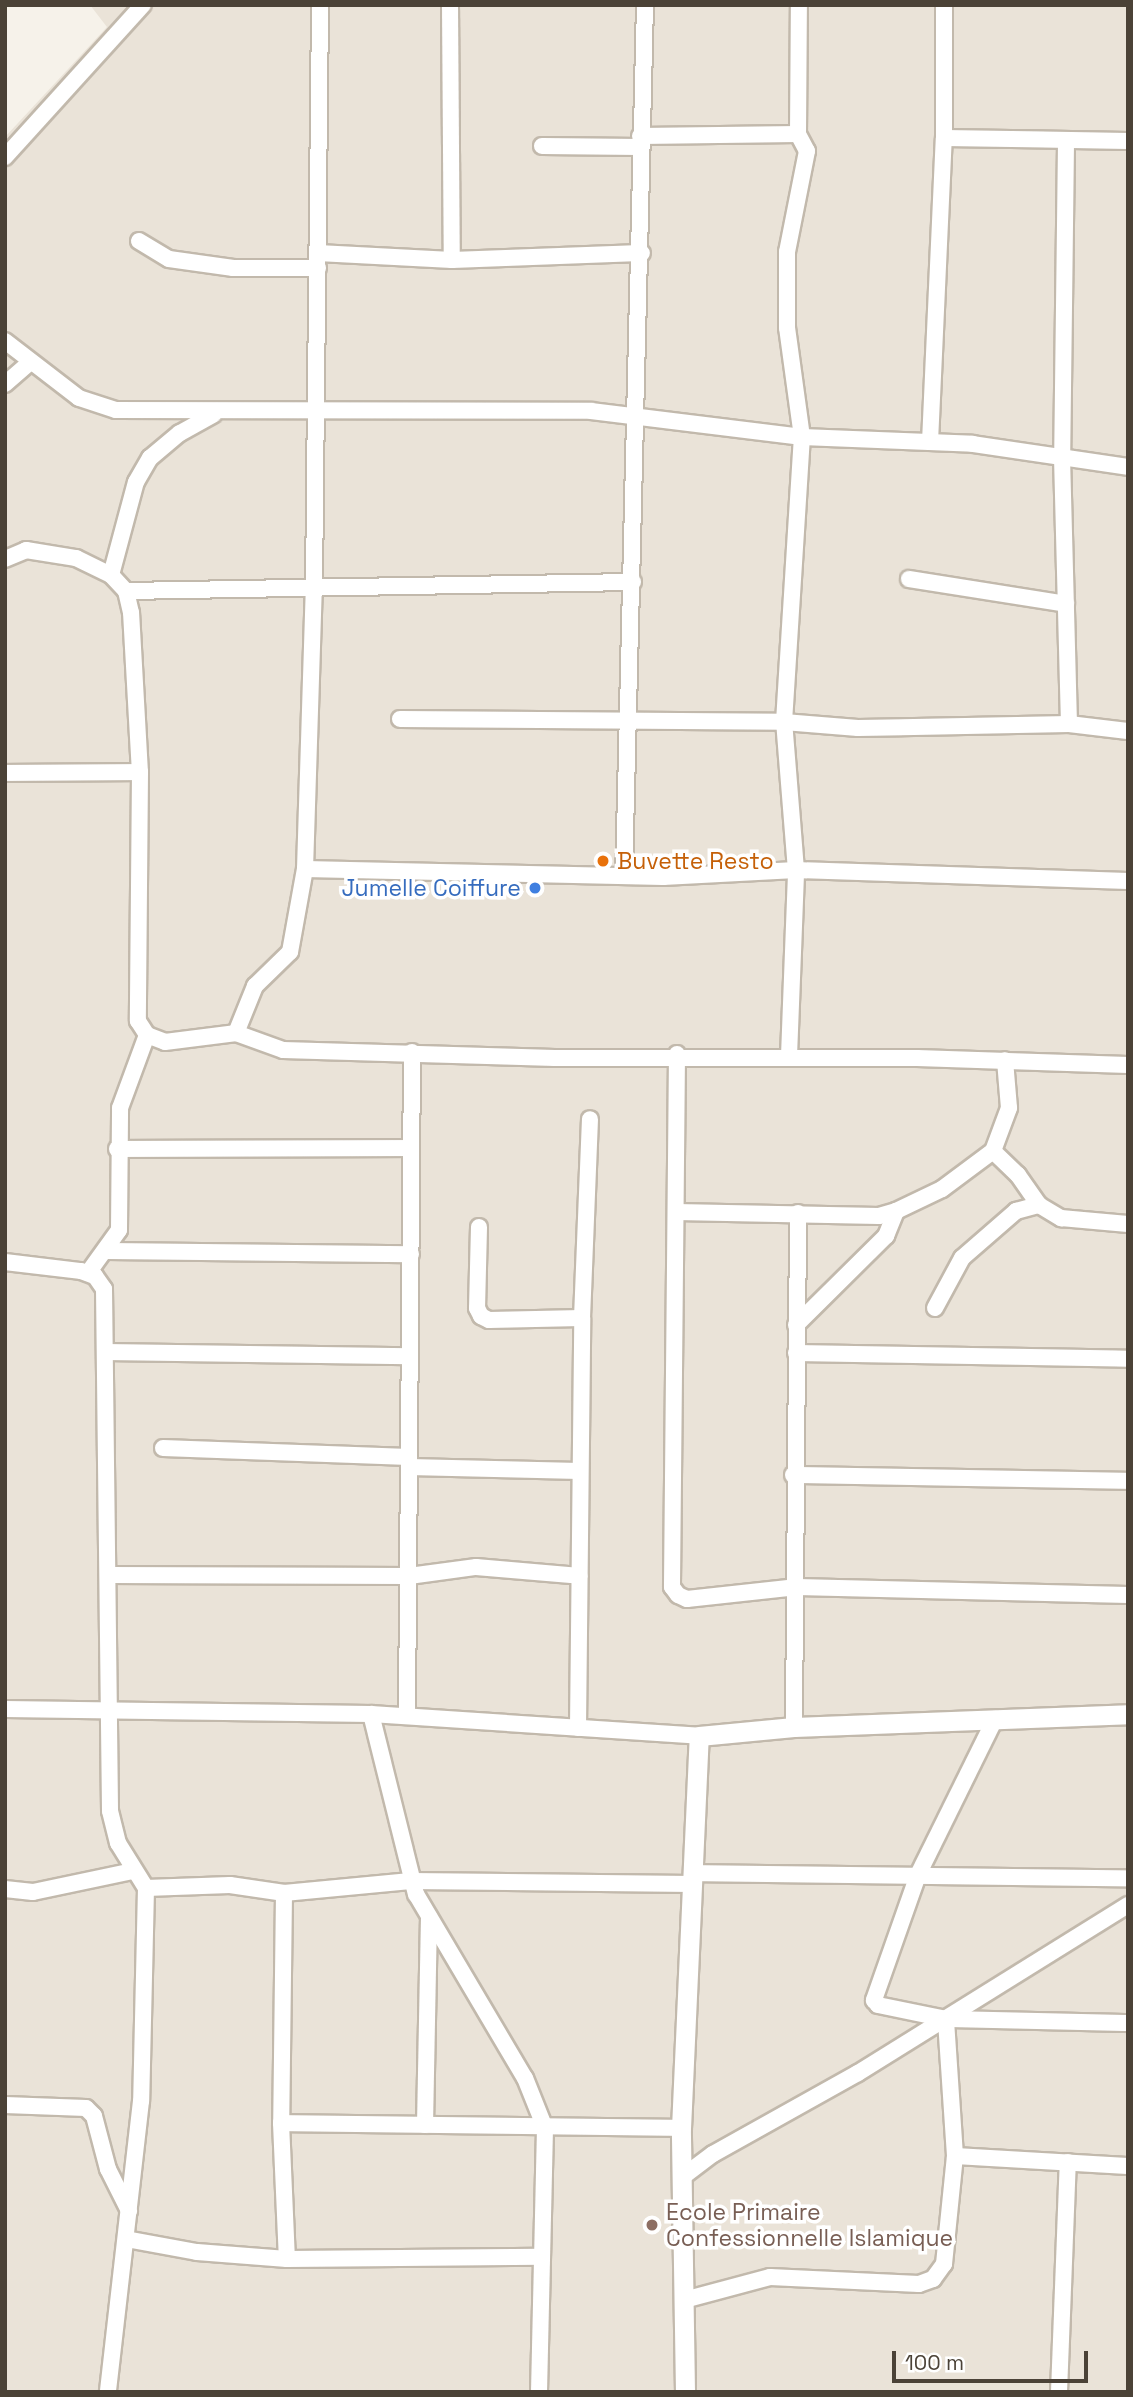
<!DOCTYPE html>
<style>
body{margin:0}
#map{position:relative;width:1133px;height:2397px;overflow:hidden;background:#f6f2ea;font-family:"Space Grotesk",sans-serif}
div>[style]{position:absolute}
.residential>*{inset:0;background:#eae3d8}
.roads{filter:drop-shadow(2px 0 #c2b9ac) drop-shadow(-2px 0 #c2b9ac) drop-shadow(0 2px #c2b9ac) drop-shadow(0 -2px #c2b9ac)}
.minor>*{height:16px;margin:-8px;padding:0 8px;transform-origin:8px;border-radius:8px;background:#fff}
.tertiary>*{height:19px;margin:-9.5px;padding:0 9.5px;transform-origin:9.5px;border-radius:9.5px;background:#fff}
.dots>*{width:19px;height:19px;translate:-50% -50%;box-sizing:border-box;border:4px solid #fff;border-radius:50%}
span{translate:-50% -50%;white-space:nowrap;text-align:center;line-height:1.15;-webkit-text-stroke:7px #fff;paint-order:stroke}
.food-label{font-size:23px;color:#c56008}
.left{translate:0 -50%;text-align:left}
.shop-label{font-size:23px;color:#366cbe}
.right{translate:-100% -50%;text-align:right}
.education-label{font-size:23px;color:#785e54}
.frame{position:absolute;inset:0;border:7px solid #4b4237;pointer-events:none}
.scale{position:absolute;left:892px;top:2351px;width:196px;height:32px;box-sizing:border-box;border:4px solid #4b4237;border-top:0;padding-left:9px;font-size:21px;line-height:24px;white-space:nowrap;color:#4b4237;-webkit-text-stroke:5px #fff;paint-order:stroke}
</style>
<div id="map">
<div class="residential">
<div style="clip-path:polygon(90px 5px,1128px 5px,1128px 2392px,5px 2392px,5px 137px,107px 27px)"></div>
</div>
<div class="roads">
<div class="minor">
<div style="left:450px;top:5px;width:255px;rotate:89.6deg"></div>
<div style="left:640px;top:136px;width:158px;rotate:-0.7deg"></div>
<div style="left:944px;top:138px;width:184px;rotate:0.9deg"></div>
<div style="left:1066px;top:143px;width:314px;rotate:90.7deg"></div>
<div style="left:1062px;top:457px;width:267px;rotate:88.5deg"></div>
<div style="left:542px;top:146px;width:98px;rotate:0.6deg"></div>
<div style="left:5px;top:157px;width:205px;rotate:-47.8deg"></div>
<div style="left:139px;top:241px;width:35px;rotate:31deg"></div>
<div style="left:169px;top:259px;width:65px;rotate:8deg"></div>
<div style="left:233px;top:268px;width:85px"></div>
<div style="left:318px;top:253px;width:134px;rotate:3deg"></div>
<div style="left:452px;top:260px;width:190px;rotate:-2.1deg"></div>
<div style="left:5px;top:341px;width:93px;rotate:37.6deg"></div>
<div style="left:79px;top:398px;width:39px;rotate:18deg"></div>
<div style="left:116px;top:410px;width:475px;rotate:0.1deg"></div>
<div style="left:591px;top:411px;width:213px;rotate:7deg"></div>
<div style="left:802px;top:437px;width:171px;rotate:2.3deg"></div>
<div style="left:973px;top:444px;width:157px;rotate:8.4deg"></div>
<div style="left:5px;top:384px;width:32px;rotate:-41deg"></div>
<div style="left:930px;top:442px;width:304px;rotate:-87.4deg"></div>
<div style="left:944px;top:138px;width:133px;rotate:-90deg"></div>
<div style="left:5px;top:559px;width:23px;rotate:-23deg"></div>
<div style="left:26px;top:550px;width:51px;rotate:9.1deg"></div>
<div style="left:76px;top:558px;width:39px;rotate:26deg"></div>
<div style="left:111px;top:575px;width:22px;rotate:47deg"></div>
<div style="left:126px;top:591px;width:22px;rotate:77deg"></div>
<div style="left:131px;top:612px;width:160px;rotate:86.8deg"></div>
<div style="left:140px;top:772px;width:249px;rotate:90.5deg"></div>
<div style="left:138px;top:1021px;width:17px;rotate:57deg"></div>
<div style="left:147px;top:1035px;width:19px;rotate:21deg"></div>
<div style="left:165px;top:1042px;width:72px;rotate:-7.2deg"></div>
<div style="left:236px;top:1033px;width:51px;rotate:-68deg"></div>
<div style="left:255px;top:986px;width:49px;rotate:-44.2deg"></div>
<div style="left:290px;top:952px;width:84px;rotate:-79.8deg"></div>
<div style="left:305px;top:869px;width:281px;rotate:-88.2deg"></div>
<div style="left:314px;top:588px;width:583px;rotate:-89.41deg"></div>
<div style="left:111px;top:575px;width:96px;rotate:-75deg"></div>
<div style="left:136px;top:482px;width:28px;rotate:-60deg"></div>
<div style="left:150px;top:458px;width:39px;rotate:-40deg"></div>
<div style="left:180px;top:433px;width:38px;rotate:-29deg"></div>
<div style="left:909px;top:579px;width:159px;rotate:9deg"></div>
<div style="left:126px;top:591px;width:507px;rotate:-1.02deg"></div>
<div style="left:400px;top:719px;width:384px;rotate:0.4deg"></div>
<div style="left:784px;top:722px;width:74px;rotate:4.6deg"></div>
<div style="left:858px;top:728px;width:211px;rotate:-1.1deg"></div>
<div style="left:1069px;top:724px;width:59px;rotate:6.8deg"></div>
<div style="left:5px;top:773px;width:135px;rotate:-0.4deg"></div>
<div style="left:305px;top:869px;width:358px;rotate:1.3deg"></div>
<div style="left:663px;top:877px;width:133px;rotate:-3deg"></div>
<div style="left:796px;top:870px;width:332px;rotate:1.9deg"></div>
<div style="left:624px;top:876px;width:871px;rotate:-88.62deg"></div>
<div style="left:236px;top:1033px;width:50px;rotate:19.9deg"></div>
<div style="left:283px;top:1050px;width:272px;rotate:1.7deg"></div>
<div style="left:555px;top:1058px;width:362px"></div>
<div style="left:917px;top:1058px;width:211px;rotate:1.9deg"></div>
<div style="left:677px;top:1054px;width:533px;rotate:90.54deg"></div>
<div style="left:672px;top:1587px;width:10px;rotate:53deg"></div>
<div style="left:678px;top:1595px;width:10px;rotate:24deg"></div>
<div style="left:687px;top:1599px;width:111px;rotate:-6.2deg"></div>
<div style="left:797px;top:1587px;width:331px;rotate:1.4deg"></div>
<div style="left:789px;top:1056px;width:186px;rotate:-87.8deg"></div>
<div style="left:796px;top:870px;width:148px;rotate:-94.6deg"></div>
<div style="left:784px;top:722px;width:286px;rotate:-86.4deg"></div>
<div style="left:802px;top:437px;width:110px;rotate:-97.8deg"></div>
<div style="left:787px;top:328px;width:76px;rotate:-90deg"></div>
<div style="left:787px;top:252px;width:103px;rotate:-78.8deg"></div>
<div style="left:807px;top:151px;width:19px;rotate:-118deg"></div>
<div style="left:798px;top:134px;width:129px;rotate:-89.6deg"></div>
<div style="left:117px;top:1149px;width:294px;rotate:-0.2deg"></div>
<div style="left:993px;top:1151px;width:35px;rotate:44deg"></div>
<div style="left:1018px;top:1175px;width:37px;rotate:55deg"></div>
<div style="left:1039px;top:1205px;width:26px;rotate:31deg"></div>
<div style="left:1061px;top:1218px;width:67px;rotate:5.1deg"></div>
<div style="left:676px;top:1212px;width:203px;rotate:1.1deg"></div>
<div style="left:879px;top:1216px;width:18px;rotate:-16deg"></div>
<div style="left:896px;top:1211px;width:51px;rotate:-25.6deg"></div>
<div style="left:942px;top:1189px;width:64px;rotate:-36.7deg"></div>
<div style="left:993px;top:1151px;width:46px;rotate:-69.6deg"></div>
<div style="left:1009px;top:1108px;width:48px;rotate:-94.8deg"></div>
<div style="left:479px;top:1227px;width:81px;rotate:91.4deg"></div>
<div style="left:477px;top:1308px;width:9px;rotate:63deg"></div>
<div style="left:481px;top:1316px;width:9px;rotate:27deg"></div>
<div style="left:489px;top:1320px;width:93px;rotate:-1.2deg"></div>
<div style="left:108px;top:1251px;width:303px;rotate:0.6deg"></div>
<div style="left:5px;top:1262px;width:77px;rotate:6.8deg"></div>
<div style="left:81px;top:1271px;width:15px;rotate:20deg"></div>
<div style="left:95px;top:1276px;width:16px;rotate:55deg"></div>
<div style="left:104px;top:1289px;width:522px;rotate:89.34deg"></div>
<div style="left:110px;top:1811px;width:33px;rotate:76deg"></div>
<div style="left:118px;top:1843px;width:53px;rotate:58.1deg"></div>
<div style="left:146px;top:1888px;width:213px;rotate:91.3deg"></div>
<div style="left:141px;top:2101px;width:293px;rotate:96.5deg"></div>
<div style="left:88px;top:1273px;width:53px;rotate:-54.2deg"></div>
<div style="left:119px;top:1230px;width:122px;rotate:-89.5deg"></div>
<div style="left:120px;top:1108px;width:78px;rotate:-69.7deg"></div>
<div style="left:935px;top:1308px;width:57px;rotate:-61.6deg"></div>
<div style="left:962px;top:1258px;width:72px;rotate:-41deg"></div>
<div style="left:1016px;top:1211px;width:24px;rotate:-15deg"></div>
<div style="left:796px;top:1325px;width:127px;rotate:-44.7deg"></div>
<div style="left:886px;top:1236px;width:27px;rotate:-68deg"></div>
<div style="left:105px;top:1352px;width:305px;rotate:0.8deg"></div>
<div style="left:796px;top:1353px;width:332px;rotate:1deg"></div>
<div style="left:163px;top:1448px;width:246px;rotate:2.1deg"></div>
<div style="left:409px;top:1467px;width:171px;rotate:1.3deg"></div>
<div style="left:793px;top:1475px;width:335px;rotate:1deg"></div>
<div style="left:108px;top:1575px;width:301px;rotate:0.2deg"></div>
<div style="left:409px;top:1576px;width:68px;rotate:-7.7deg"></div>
<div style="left:476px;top:1567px;width:104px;rotate:4.9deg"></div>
<div style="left:5px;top:1709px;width:366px;rotate:0.8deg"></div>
<div style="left:371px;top:1714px;width:329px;rotate:3.8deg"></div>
<div style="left:371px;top:1714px;width:186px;rotate:76deg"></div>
<div style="left:416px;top:1894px;width:214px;rotate:59.4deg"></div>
<div style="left:525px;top:2078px;width:54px;rotate:68.2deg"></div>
<div style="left:545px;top:2128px;width:264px;rotate:91.3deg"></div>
<div style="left:407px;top:1716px;width:664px;rotate:-89.57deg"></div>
<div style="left:995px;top:1719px;width:174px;rotate:116.3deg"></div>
<div style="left:918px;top:1875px;width:133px;rotate:109.4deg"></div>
<div style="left:874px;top:2000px;width:6px;rotate:51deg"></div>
<div style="left:878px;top:2005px;width:69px;rotate:11.6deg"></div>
<div style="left:946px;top:2019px;width:182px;rotate:1.3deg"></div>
<div style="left:794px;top:1727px;width:514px;rotate:-89.55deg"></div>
<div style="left:578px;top:1728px;width:410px;rotate:-89.4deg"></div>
<div style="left:582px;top:1318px;width:199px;rotate:-87.7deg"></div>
<div style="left:693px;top:1873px;width:435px;rotate:0.7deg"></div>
<div style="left:146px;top:1888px;width:84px;rotate:-2deg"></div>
<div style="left:230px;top:1885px;width:55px;rotate:8.4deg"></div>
<div style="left:284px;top:1893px;width:127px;rotate:-5.4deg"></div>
<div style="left:410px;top:1881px;width:283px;rotate:0.6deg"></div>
<div style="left:5px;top:1889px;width:28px;rotate:6deg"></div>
<div style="left:33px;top:1892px;width:102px;rotate:-11.9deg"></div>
<div style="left:284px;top:1893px;width:230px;rotate:90.7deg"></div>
<div style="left:281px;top:2123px;width:136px;rotate:87.5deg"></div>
<div style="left:5px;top:2105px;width:81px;rotate:2.1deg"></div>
<div style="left:86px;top:2108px;width:11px;rotate:45deg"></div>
<div style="left:94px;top:2116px;width:55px;rotate:75.2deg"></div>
<div style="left:108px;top:2169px;width:47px;rotate:63.4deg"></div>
<div style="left:281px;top:2123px;width:400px;rotate:0.7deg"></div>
<div style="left:425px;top:2125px;width:208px;rotate:-88.9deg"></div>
<div style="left:955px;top:2156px;width:173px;rotate:3.3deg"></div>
<div style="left:681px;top:2178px;width:40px;rotate:-37deg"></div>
<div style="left:713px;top:2154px;width:166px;rotate:-29.2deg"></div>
<div style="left:858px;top:2073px;width:318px;rotate:-31.9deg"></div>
<div style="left:126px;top:2239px;width:72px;rotate:10.4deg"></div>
<div style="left:197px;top:2252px;width:90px;rotate:4.4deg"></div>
<div style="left:287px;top:2259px;width:254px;rotate:-0.5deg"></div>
<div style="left:684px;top:2300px;width:89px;rotate:-15deg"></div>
<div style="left:770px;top:2277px;width:149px;rotate:2.7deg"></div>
<div style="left:919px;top:2284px;width:15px;rotate:-20deg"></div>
<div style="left:933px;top:2279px;width:19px;rotate:-54deg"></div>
<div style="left:944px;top:2264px;width:109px;rotate:-84.2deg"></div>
<div style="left:955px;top:2156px;width:137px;rotate:-93.8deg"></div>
<div style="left:1059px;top:2392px;width:230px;rotate:-87.8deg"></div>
</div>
<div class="tertiary">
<div style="left:685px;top:2392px;width:264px;rotate:-90.9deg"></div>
<div style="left:681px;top:2128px;width:392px;rotate:-87.4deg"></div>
<div style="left:699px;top:1736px;width:95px;rotate:-5.4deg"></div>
<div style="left:794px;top:1727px;width:334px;rotate:-2.2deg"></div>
</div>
</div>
<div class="dots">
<div style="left:603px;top:861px;background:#e8710a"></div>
<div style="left:535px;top:888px;background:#3f7fe0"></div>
<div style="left:652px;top:2225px;background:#8d6e63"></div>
</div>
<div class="food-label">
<span class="left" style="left:617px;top:861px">Buvette Resto</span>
</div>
<div class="shop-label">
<span class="right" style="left:521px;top:888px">Jumelle Coiffure</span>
</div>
<div class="education-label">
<span class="left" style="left:666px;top:2225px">Ecole Primaire<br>Confessionnelle Islamique</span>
</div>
<div class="frame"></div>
<div class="scale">100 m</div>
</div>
